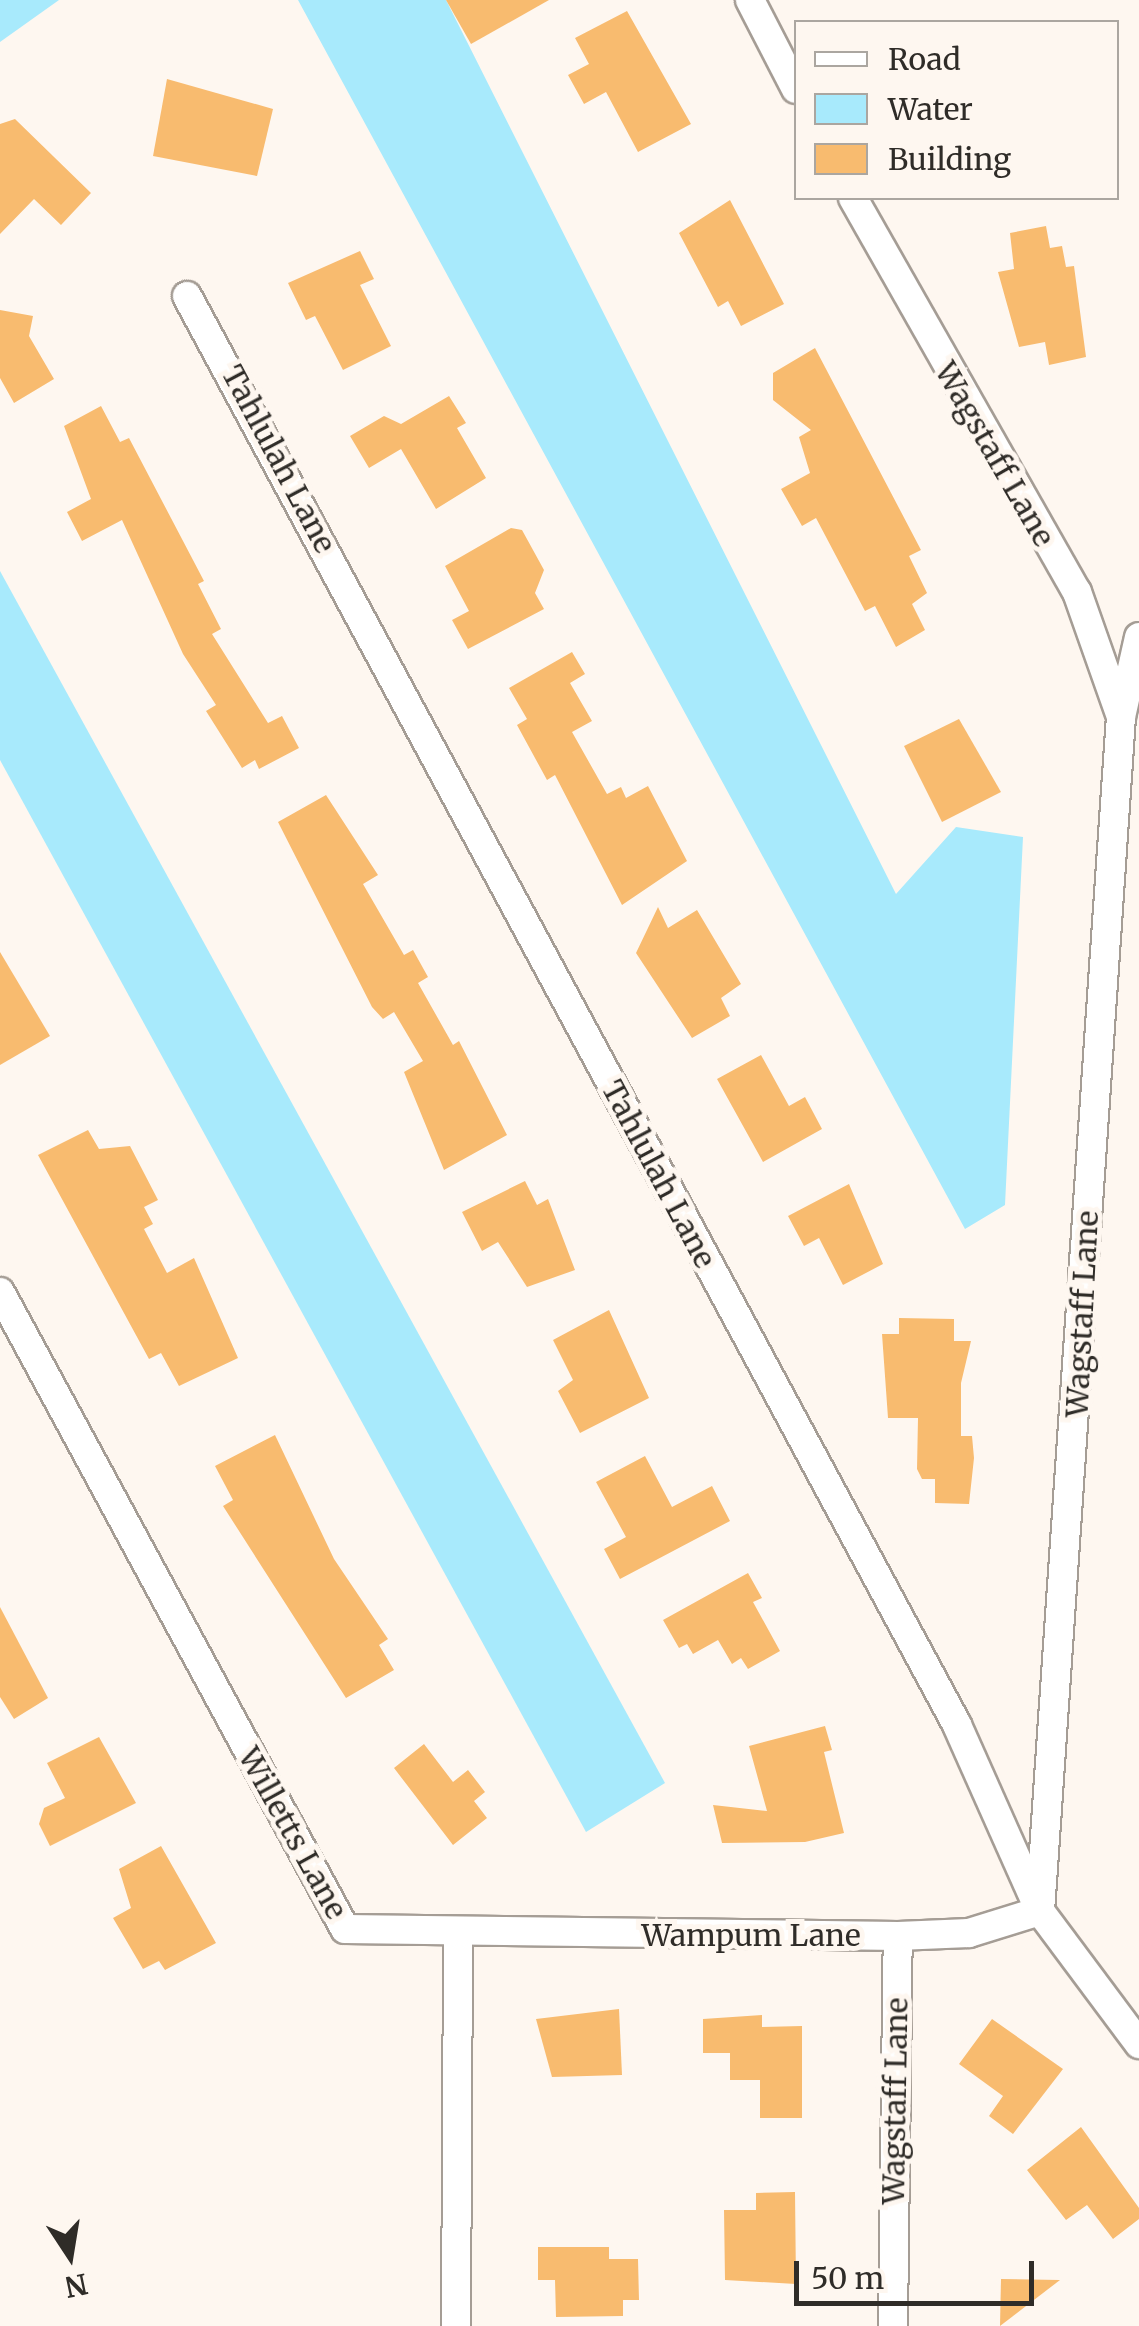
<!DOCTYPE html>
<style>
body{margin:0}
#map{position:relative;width:1139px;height:2326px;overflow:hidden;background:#fef7f0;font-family:Merriweather,serif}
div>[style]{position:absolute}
.water>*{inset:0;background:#a8eafc}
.building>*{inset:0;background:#f8bb6f}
.roads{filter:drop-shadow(2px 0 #a59d95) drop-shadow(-2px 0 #a59d95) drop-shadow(0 2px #a59d95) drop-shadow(0 -2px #a59d95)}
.street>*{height:28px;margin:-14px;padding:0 14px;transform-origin:14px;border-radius:14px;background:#fff}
span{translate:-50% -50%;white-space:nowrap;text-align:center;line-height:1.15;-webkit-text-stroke:10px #fef7f0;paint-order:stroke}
.street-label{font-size:30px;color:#2f2c28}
.legend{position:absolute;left:794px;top:20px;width:325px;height:180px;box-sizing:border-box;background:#fef7f0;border:2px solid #aba6a0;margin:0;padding:12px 18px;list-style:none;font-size:30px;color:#2f2c28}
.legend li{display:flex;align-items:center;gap:20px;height:50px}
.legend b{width:50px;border:2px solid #aba6a0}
.north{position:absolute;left:20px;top:2206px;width:100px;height:100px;-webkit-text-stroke:8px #fef7f0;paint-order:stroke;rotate:168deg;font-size:28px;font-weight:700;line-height:40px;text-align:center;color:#2f2c28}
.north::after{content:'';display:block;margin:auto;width:35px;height:45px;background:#2f2c28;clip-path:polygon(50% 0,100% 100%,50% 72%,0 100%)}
.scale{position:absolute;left:794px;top:2261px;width:240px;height:45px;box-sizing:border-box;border:5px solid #2f2c28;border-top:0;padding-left:12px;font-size:30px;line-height:35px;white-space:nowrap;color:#2f2c28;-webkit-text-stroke:8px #fef7f0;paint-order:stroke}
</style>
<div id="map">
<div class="water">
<div style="clip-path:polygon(0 0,59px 0,0 42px)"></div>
<div style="clip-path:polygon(298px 0,446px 0,896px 894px,956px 827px,1023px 837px,1005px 1205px,965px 1229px)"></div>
<div style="clip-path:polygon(0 571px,665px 1783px,586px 1832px,0 760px)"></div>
</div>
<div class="building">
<div style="clip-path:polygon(446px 0,549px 0,471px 44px)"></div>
<div style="clip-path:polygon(627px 11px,691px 124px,638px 152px,606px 92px,584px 104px,568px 75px,589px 64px,575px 38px)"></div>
<div style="clip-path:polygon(167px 79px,273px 109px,257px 176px,153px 156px)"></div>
<div style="clip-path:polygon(15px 119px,91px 193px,61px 225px,34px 199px,0 234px,0 124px)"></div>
<div style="clip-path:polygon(730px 200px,784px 304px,741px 326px,728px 301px,718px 307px,679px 233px)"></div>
<div style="clip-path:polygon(1046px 226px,1050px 248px,1062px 246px,1066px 267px,1074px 266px,1086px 357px,1049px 365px,1045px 342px,1019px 347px,998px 272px,1014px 269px,1010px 233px)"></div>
<div style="clip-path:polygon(360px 251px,374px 279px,360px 285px,391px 346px,343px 370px,315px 316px,306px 320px,288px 283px)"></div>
<div style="clip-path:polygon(0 310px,33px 316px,29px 336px,54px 379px,14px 403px,0 378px)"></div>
<div style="clip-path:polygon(815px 348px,921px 550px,909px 556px,927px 593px,912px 604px,925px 630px,896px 647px,875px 606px,865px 611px,816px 518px,802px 526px,781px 489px,810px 473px,799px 437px,811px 430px,773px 400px,773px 373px)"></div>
<div style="clip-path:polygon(449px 396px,466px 423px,457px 428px,486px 478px,436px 509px,401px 449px,369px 468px,350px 436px,384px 416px,401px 424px)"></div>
<div style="clip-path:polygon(101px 406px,120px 442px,129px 438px,204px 581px,198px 584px,221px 629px,212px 634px,268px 723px,282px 716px,299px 748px,259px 769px,255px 760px,242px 768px,206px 711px,216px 705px,183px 654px,122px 520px,82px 541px,67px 512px,91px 499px,64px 426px)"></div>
<div style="clip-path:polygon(511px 528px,522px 530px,544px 570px,535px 593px,544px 609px,468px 649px,452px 620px,469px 611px,445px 566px)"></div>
<div style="clip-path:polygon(572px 652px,585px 674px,570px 683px,592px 721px,572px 732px,607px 794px,621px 787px,626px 798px,648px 786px,687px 861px,622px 905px,555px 775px,547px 780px,517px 725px,527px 719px,509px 688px)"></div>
<div style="clip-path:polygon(959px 719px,1001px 792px,942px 822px,904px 746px)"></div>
<div style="clip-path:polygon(326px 795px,378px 875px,363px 884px,404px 955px,413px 950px,428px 977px,418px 983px,453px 1045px,459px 1041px,507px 1135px,444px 1170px,404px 1072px,423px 1061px,394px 1012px,383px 1019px,372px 1007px,278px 822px)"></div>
<div style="clip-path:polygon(658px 907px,668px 928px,697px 910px,741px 984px,721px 998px,730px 1016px,692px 1038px,636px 953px)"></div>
<div style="clip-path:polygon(0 952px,50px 1036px,0 1065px)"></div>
<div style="clip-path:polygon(761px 1055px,789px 1106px,805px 1097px,822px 1129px,763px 1162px,717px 1079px)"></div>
<div style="clip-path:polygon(88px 1130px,99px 1149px,130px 1146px,158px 1200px,144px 1207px,153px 1224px,144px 1229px,167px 1273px,194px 1258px,238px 1358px,179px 1386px,161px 1353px,149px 1359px,38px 1155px)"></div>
<div style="clip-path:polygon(525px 1181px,537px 1205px,548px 1199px,575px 1270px,527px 1287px,498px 1242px,482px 1251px,462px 1212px)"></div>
<div style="clip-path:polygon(849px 1184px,883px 1264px,843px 1285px,819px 1238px,804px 1246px,788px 1216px)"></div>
<div style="clip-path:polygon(609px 1310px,649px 1398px,580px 1433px,558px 1391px,573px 1380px,553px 1340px)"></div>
<div style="clip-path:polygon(899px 1318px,954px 1319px,954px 1341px,971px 1341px,961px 1383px,961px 1436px,972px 1436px,974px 1458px,969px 1504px,935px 1503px,935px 1479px,922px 1479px,917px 1469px,918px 1418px,888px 1418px,882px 1334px,899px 1334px)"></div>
<div style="clip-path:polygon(275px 1435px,334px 1559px,388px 1639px,379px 1645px,394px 1670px,346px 1698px,223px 1506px,233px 1500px,215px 1466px)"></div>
<div style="clip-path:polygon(645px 1456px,672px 1507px,712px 1486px,730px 1521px,620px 1579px,604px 1549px,626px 1537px,596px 1482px)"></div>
<div style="clip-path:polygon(748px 1573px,762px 1598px,753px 1602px,780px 1651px,748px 1669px,741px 1658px,732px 1664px,718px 1640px,693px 1654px,687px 1644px,679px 1648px,663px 1620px)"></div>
<div style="clip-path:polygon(0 1607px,48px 1698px,14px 1719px,0 1697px)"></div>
<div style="clip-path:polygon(825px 1726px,832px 1750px,824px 1752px,844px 1833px,805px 1842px,722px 1843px,713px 1805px,767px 1811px,749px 1746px)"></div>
<div style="clip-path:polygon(99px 1737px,136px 1803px,50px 1846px,39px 1824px,44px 1808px,65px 1798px,47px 1763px)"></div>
<div style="clip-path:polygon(424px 1744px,453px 1782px,468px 1770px,485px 1792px,474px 1801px,487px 1818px,453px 1845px,394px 1768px)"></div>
<div style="clip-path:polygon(161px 1846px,216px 1943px,165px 1970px,159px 1961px,143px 1969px,113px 1918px,131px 1908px,119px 1869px)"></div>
<div style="clip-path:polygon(619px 2009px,622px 2075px,552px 2077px,536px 2019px)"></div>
<div style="clip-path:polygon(762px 2015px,762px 2027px,802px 2026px,802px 2118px,760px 2118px,760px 2080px,730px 2080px,730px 2053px,703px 2053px,703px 2019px)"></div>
<div style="clip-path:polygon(992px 2019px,1063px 2069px,1013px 2134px,989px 2116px,1003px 2096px,959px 2064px)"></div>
<div style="clip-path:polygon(1081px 2127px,1139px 2208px,1139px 2219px,1113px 2239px,1087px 2205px,1066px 2220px,1027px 2170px)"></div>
<div style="clip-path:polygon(795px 2192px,796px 2284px,725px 2280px,724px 2210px,756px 2210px,756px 2193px)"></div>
<div style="clip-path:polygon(538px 2247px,609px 2247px,609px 2259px,638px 2259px,639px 2300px,623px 2300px,623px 2316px,556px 2317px,555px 2280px,538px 2280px)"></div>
<div style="clip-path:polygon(1001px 2279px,1060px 2280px,1000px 2326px)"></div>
</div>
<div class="roads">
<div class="street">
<div style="left:750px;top:0;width:100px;rotate:62.7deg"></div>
<div style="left:853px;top:198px;width:453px;rotate:60.4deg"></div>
<div style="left:1077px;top:592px;width:133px;rotate:70.6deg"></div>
<div style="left:1121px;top:717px;width:82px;rotate:-77.3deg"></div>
<div style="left:187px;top:296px;width:1623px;rotate:61.68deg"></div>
<div style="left:957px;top:1725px;width:204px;rotate:66deg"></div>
<div style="left:1040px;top:1911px;width:166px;rotate:53.3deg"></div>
<div style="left:0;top:1292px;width:724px;rotate:61.56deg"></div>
<div style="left:345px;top:1929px;width:553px;rotate:0.73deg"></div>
<div style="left:898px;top:1936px;width:71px;rotate:-2.4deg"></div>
<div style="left:969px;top:1933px;width:74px;rotate:-17.2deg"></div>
<div style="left:1040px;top:1911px;width:1197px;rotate:-86.12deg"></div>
<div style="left:456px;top:2326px;width:393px;rotate:-89.7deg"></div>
<div style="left:893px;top:2326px;width:390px;rotate:-89.3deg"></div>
</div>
</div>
<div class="street-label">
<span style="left:995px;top:454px;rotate:60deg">Wagstaff Lane</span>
<span style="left:279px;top:459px;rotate:62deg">Tahlulah Lane</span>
<span style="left:659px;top:1174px;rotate:62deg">Tahlulah Lane</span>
<span style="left:1082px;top:1314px;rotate:-87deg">Wagstaff Lane</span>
<span style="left:293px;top:1833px;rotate:61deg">Willetts Lane</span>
<span style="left:751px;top:1935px">Wampum Lane</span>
<span style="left:895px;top:2101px;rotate:-89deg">Wagstaff Lane</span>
</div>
<ul class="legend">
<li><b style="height:12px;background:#fff"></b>Road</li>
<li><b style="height:28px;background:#a8eafc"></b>Water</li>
<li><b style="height:28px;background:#f8bb6f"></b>Building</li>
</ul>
<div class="north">N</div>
<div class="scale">50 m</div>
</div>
